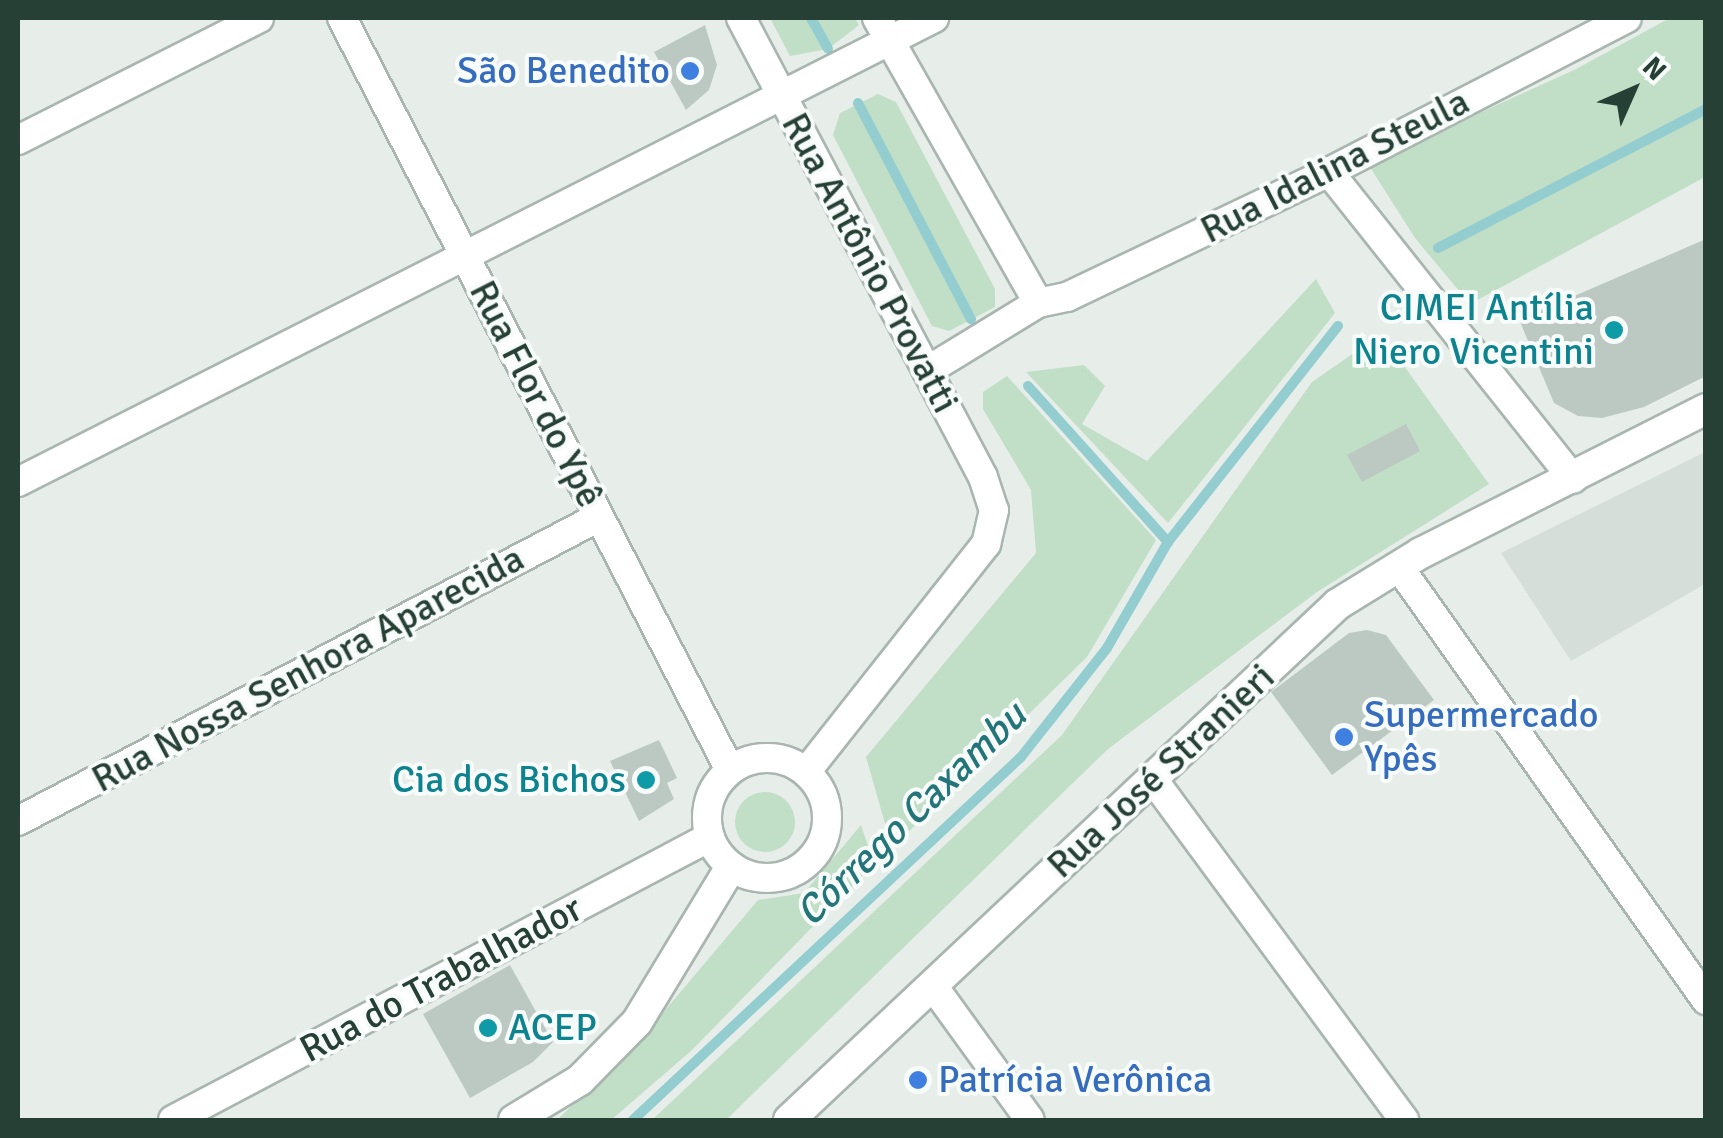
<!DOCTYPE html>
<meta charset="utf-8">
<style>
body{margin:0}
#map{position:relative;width:1723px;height:1138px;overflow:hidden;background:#e7eeea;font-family:Signika,sans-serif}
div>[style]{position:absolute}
.built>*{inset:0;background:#d5ded9}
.green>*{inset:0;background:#c1dec6}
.round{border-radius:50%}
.stream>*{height:10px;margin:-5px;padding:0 5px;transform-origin:5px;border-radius:5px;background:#93cdcf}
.building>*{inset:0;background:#bcc9c3}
.roads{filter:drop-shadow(2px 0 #a9b6b0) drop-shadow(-2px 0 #a9b6b0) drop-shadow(0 2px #a9b6b0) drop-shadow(0 -2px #a9b6b0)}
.minor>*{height:28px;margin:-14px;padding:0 14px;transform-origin:14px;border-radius:14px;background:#fff}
.minor>.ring{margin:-14px;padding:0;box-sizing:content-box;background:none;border:28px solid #fff;border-radius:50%}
.tertiary>*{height:30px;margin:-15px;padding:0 15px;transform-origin:15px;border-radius:15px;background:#fff}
.dots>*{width:28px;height:28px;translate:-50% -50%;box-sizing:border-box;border:5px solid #f7fbf9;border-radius:50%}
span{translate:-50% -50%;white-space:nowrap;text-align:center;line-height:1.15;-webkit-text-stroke:8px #f7fbf9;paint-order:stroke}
.shop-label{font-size:38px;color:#366cbe}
.right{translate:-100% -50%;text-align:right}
.left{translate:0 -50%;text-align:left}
.street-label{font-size:38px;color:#264036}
.culture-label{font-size:38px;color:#0d838f}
.water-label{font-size:40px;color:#237579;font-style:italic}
.frame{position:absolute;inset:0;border:20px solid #264036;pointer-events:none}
.north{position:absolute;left:1583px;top:40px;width:100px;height:100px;-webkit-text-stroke:8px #f7fbf9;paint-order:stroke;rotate:45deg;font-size:28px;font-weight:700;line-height:40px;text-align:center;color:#264036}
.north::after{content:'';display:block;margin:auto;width:35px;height:45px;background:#264036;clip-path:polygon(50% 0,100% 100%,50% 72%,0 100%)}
</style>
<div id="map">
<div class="built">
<div style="clip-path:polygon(1705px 452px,1705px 584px,1571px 661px,1501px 553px)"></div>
</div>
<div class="green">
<div style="clip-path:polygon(770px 18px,855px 18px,859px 25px,828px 49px,790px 56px)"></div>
<div style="clip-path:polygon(1670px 18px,1705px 18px,1705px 177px,1470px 304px,1415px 238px,1368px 164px,1576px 69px)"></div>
<div style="clip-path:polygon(878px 94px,896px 102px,995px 289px,995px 307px,949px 331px,932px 326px,833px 135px,840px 113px)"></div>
<div style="clip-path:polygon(1316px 279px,1335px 313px,1168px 523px,1026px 372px,1084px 365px,1105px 386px,1082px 424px,1147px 461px)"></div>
<div style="clip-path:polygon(1381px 334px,1489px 484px,1317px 592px,1108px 749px,726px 1120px,652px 1120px,1062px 735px,1312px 382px)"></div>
<div style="clip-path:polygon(1007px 376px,1156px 540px,1087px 657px,892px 848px,866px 757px,1036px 553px,1031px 490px,983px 409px,983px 392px)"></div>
<div class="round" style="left:735px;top:792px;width:60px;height:60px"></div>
<div style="clip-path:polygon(861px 825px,874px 864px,691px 1051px,611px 1120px,557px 1120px,640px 1040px,758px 900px,804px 893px)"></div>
</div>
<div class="stream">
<div style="left:811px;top:18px;width:35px;rotate:61deg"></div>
<div style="left:858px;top:103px;width:244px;rotate:62.4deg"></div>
<div style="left:1438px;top:248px;width:302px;rotate:-27.4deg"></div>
<div style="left:1028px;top:386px;width:210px;rotate:48.1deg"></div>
<div style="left:633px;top:1120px;width:531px;rotate:-43.09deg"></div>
<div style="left:1021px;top:757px;width:139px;rotate:-51.7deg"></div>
<div style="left:1107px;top:648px;width:122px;rotate:-60.1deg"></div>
<div style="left:1168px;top:542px;width:275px;rotate:-51.8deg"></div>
</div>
<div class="building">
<div style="clip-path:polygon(705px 25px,717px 65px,709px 90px,686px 110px,654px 52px)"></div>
<div style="clip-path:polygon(1706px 239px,1706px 376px,1644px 407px,1602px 418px,1578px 416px,1554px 403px,1521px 324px,1528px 316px)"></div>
<div style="clip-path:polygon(1406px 424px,1420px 451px,1362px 482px,1347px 455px)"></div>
<div style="clip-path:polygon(1367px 630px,1386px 635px,1434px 700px,1332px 775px,1271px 692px,1349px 633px)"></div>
<div style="clip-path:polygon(659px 740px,677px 778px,667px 783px,674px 799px,639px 821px,610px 761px)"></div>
<div style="clip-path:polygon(510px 965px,553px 1042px,533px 1062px,470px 1098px,423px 1014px)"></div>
</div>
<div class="roads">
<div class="minor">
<div style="left:342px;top:18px;width:846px;rotate:62.71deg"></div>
<div style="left:741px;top:18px;width:519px;rotate:62.2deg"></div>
<div style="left:983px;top:477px;width:35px;rotate:72deg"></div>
<div style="left:994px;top:510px;width:35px;rotate:103deg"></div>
<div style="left:986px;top:544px;width:290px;rotate:128.3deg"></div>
<div style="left:877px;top:18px;width:327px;rotate:60.5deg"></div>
<div style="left:18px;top:140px;width:270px;rotate:-26.8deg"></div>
<div style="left:1329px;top:172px;width:392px;rotate:51.5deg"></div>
<div style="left:927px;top:371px;width:130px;rotate:-31.5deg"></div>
<div style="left:1038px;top:303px;width:30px;rotate:-12deg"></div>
<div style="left:1067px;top:297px;width:290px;rotate:-25.5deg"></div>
<div style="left:1329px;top:172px;width:335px;rotate:-27.3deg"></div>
<div style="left:18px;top:482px;width:1027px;rotate:-26.86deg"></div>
<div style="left:1399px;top:567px;width:531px;rotate:54.66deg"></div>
<div class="ring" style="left:707px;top:758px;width:92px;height:92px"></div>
<div style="left:1152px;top:778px;width:425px;rotate:53.6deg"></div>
<div style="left:18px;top:821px;width:656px;rotate:-27.62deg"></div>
<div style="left:933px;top:986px;width:165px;rotate:54.1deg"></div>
<div style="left:173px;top:1120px;width:607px;rotate:-27.79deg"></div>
</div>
<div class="tertiary">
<div style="left:514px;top:1120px;width:77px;rotate:-31.2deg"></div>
<div style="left:580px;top:1080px;width:81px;rotate:-45.5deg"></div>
<div style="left:637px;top:1022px;width:181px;rotate:-58.8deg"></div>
<div style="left:789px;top:1120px;width:753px;rotate:-43.23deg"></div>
<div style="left:1338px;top:604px;width:97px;rotate:-31.6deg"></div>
<div style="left:1421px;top:553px;width:319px;rotate:-26.8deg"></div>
</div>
</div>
<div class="dots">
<div style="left:690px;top:71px;background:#3f7fe0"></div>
<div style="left:1614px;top:330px;background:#0f9aa8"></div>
<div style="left:1344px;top:737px;background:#3f7fe0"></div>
<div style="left:646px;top:780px;background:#0f9aa8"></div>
<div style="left:488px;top:1028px;background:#0f9aa8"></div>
<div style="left:918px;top:1080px;background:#3f7fe0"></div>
</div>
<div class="shop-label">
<span class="right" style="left:670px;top:71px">São Benedito</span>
<span class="left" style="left:1364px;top:737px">Supermercado<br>Ypês</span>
<span class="left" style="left:938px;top:1080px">Patrícia Verônica</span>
</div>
<div class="street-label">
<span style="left:1335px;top:166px;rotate:-27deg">Rua Idalina Steula</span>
<span style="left:870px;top:263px;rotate:62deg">Rua Antônio Provatti</span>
<span style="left:536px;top:394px;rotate:63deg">Rua Flor do Ypê</span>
<span style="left:308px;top:669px;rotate:-28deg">Rua Nossa Senhora Aparecida</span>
<span style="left:1161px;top:771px;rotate:-43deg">Rua José Stranieri</span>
<span style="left:441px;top:979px;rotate:-28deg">Rua do Trabalhador</span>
</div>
<div class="culture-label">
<span class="right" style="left:1594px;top:330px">CIMEI Antília<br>Niero Vicentini</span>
<span class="right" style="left:626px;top:780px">Cia dos Bichos</span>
<span class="left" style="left:508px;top:1028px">ACEP</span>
</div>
<div class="water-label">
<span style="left:911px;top:814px;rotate:-44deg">Córrego Caxambu</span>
</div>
<div class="frame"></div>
<div class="north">N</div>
</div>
